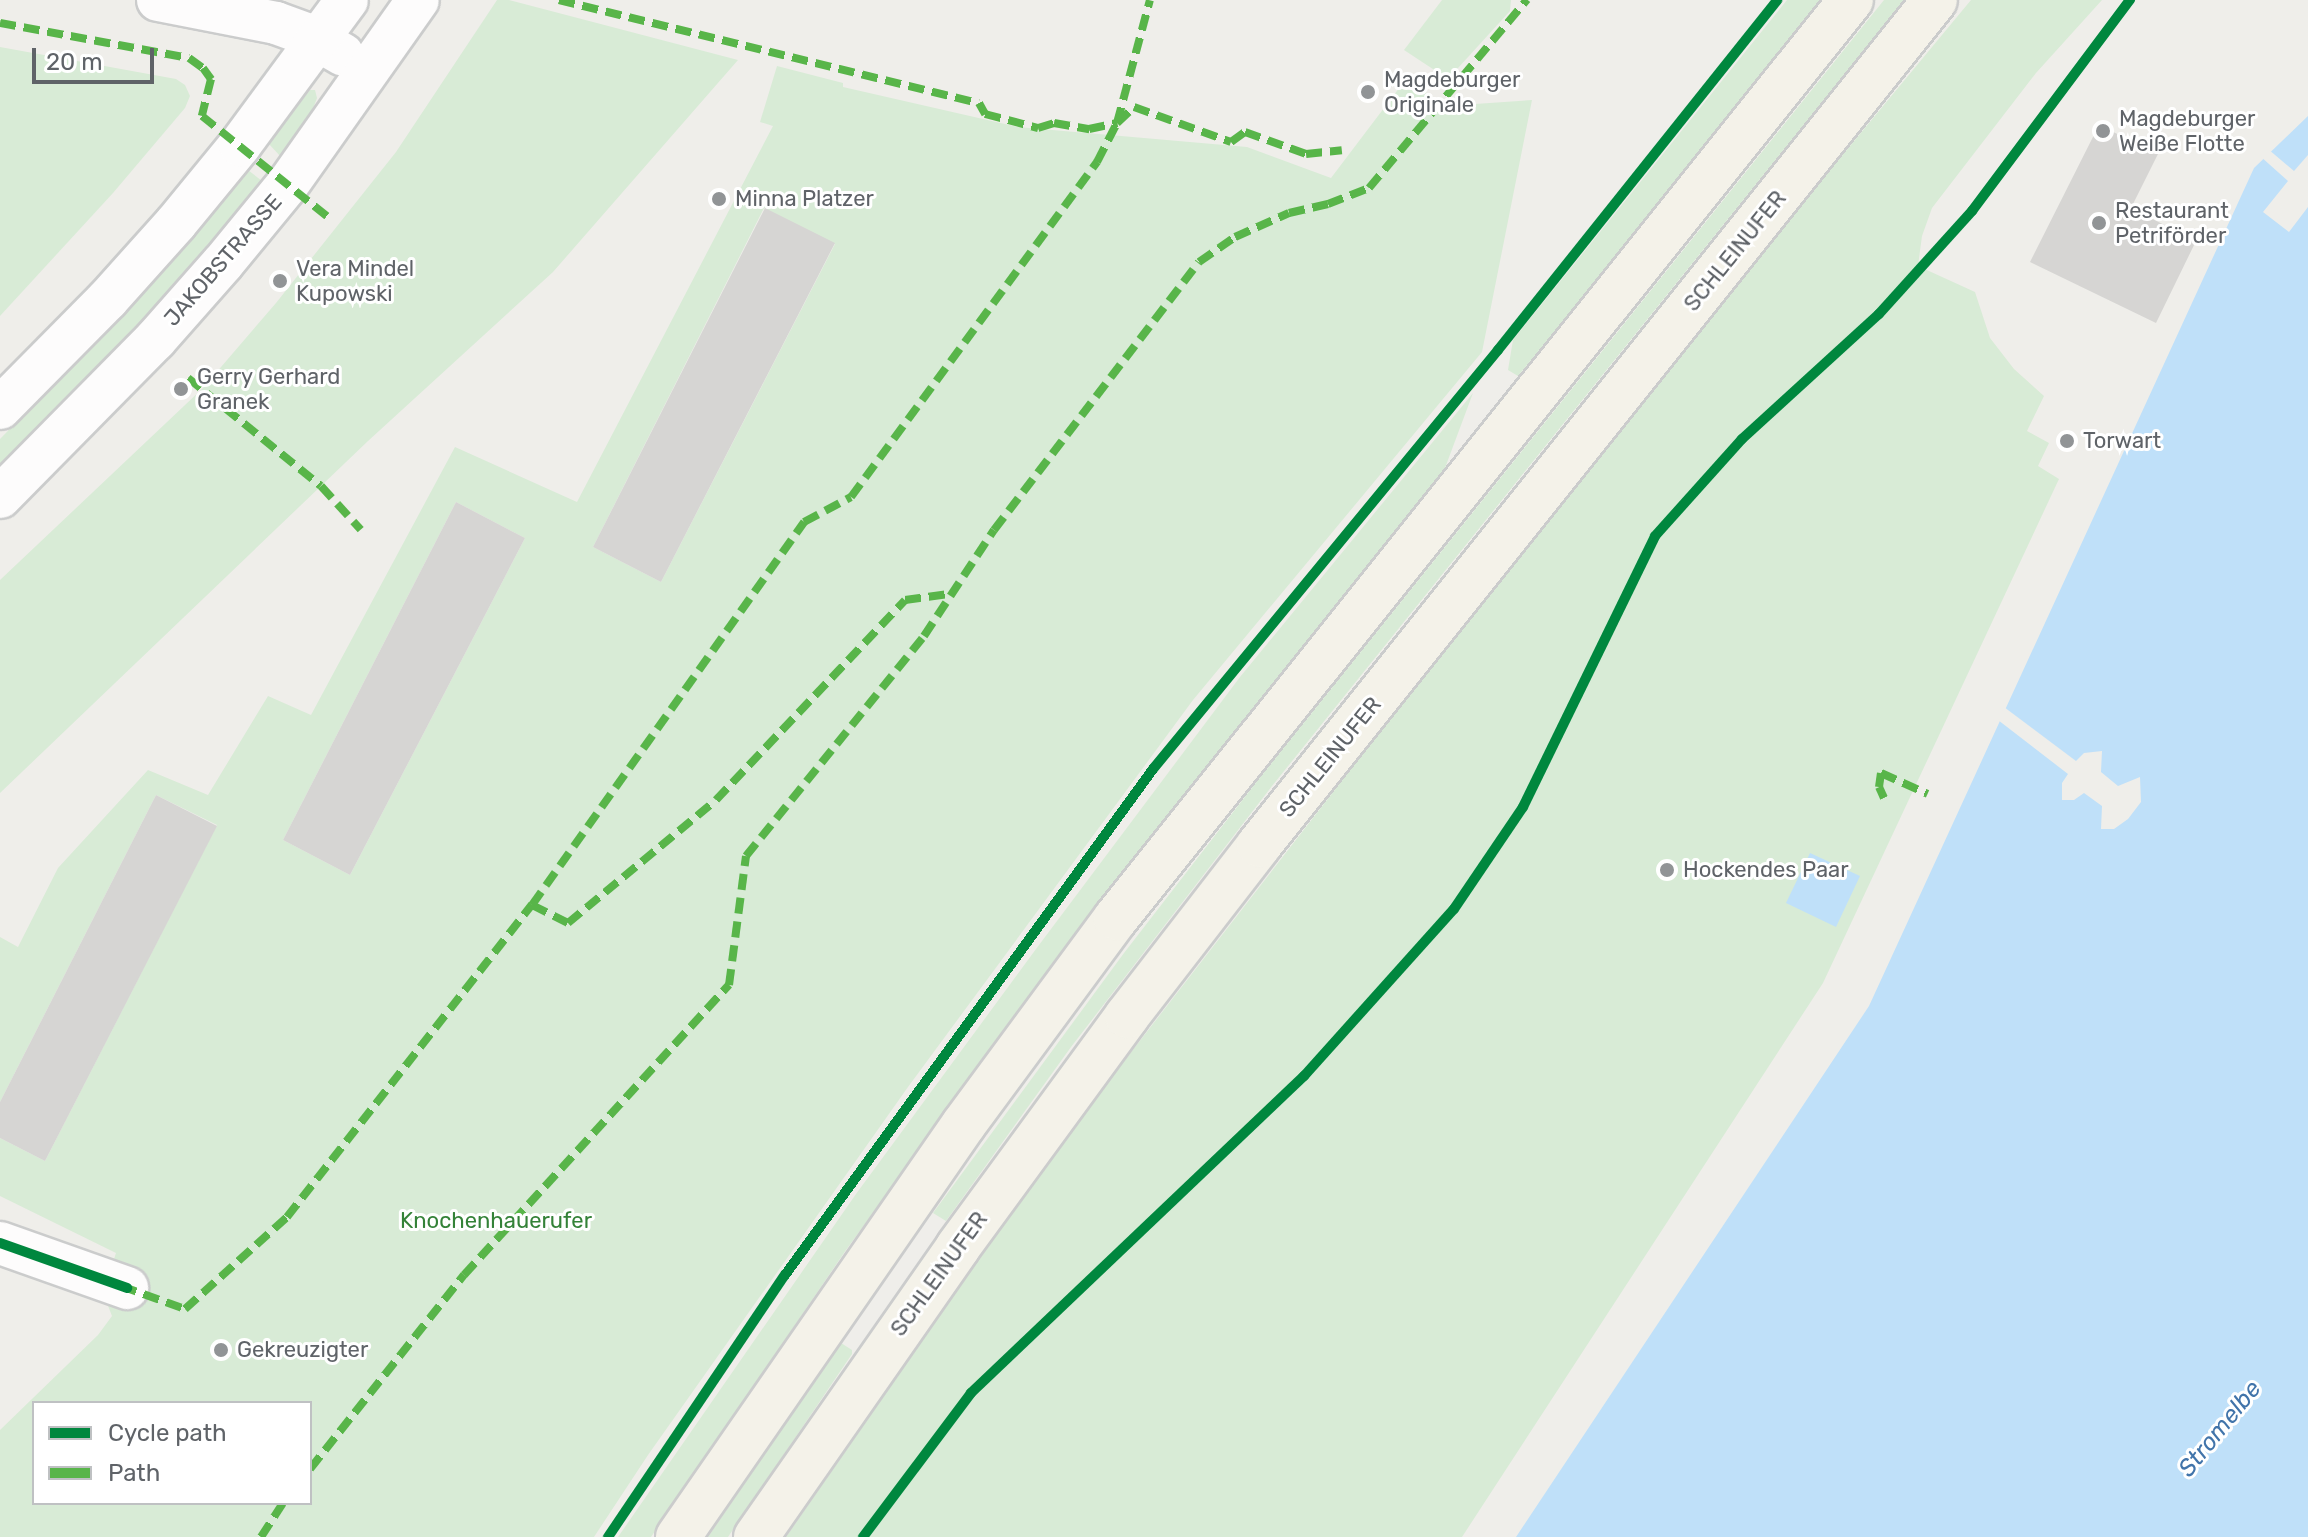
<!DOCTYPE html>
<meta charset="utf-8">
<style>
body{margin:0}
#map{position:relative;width:2308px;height:1537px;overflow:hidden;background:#efeeea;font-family:Rubik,sans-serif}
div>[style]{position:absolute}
.green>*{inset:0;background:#d8ebd6}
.water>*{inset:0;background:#bfe0f9}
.pier>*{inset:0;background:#efeeea}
.building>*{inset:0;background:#d6d5d3}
.roads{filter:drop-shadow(2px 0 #cbcccc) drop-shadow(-2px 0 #cbcccc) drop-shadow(0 2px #cbcccc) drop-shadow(0 -2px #cbcccc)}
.minor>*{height:42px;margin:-21px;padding:0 21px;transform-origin:21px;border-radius:21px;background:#fdfcfc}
.major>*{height:44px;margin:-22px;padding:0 22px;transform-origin:22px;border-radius:22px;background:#f4f2e9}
.quiet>*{height:8px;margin-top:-4px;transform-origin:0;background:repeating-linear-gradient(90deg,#58b549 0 16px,transparent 0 24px)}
.cycleway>*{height:10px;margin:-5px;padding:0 5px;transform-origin:5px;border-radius:5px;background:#00873e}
.dots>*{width:22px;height:22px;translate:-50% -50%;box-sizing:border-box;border:4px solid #fff;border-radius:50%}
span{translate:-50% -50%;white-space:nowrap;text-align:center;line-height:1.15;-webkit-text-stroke:6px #fff;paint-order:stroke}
.poi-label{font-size:22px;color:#5f6368}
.left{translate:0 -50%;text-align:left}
.street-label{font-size:22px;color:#5f6368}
.park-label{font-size:22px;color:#348238}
.water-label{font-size:24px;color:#4174aa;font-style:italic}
.legend{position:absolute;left:32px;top:1401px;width:280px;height:104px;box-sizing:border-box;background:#fff;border:2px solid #bfc1c3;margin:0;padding:10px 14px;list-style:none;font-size:24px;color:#5f6368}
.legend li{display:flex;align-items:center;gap:16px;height:40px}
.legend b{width:40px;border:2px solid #bfc1c3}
.scale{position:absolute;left:32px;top:48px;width:122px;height:36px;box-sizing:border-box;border:4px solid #5f6368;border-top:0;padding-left:10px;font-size:24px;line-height:28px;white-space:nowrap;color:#5f6368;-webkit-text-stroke:6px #fff;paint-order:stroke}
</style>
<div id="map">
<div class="green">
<div style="clip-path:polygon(497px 0,509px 0,738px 60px,553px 272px,368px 441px,0 793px,0 580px,203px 388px,276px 303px,396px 152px)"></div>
<div style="clip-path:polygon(1442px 0,1511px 0,1510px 11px,1448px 79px,1404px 50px)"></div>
<div style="clip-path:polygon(1787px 0,1824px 0,1518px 376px,1508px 370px,1513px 340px)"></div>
<div style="clip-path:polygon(1884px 0,1904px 0,1272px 786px,1071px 1047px,946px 1221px,933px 1213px,1124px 953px,1258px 780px)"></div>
<div style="clip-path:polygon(1971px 0,2102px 0,2036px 73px,1932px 208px,1922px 236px,1918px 266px,1975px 292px,1990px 338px,2014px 369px,2044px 396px,2027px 431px,2049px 443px,2038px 466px,2059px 479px,1823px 983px,1462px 1537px,786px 1537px,1005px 1221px,1104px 1087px,1365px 751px,1753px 263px)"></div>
<div style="clip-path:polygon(0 47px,176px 79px,185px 85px,190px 96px,185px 108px,113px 193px,0 316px)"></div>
<div style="clip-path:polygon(evenodd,777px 66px,843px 83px,843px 87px,1018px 127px,1247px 147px,1331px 178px,1406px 79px,1446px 106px,1532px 100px,1482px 352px,1193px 700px,908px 1087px,648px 1455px,594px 1537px,0 1537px,0 1430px,98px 1335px,112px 1316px,103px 1293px,116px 1253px,0 1196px,0 1138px,45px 1161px,217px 825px,156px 795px,0 1102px,0 937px,18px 947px,58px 868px,148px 770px,208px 795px,268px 696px,311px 715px,455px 447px,577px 502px,773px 126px,760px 122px,777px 66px,764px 208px,835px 244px,661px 582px,593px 547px,764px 208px,777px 66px,456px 502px,525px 538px,350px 875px,283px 840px,456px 502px,777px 66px,34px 1403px,310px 1403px,310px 1503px,34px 1503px,34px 1403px)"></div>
<div style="clip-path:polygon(310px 90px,315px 90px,317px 98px,308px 122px,281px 157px,268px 143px)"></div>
<div style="clip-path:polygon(248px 170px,262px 181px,189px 270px,113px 352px,0 464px,0 439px,143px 293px)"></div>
<div style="clip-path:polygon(1473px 393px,1445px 468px,1044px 978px,846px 1250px,651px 1537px,618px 1537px,856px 1194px,1036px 949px,1240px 677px)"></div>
<div style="clip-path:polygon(841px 1343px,852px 1350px,852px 1354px,728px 1537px,708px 1537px)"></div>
</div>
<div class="water">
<div style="clip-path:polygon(2308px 116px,2308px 1537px,1516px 1537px,1869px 1006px,2254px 168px)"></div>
<div style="clip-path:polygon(1810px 853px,1860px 876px,1836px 927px,1786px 903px)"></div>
</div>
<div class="pier">
<div style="clip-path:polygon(2268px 149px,2294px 171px,2308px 155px,2308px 207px,2289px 232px,2263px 212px,2288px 181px,2260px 156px)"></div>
<div style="clip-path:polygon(2004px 707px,2076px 761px,2084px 753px,2102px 751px,2101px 772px,2118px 786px,2140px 777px,2141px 802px,2128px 819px,2114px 829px,2101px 829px,2102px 806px,2084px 793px,2074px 800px,2062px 800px,2062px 783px,2068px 774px,1998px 720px)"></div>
</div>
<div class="building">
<div style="clip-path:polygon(2099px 125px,2158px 154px,2131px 208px,2196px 241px,2156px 323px,2030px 262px)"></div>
<div style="clip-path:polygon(765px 208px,835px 243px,661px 582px,593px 547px)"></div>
<div style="clip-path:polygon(456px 502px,525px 538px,350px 875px,283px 840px)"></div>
<div style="clip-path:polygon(156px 795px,217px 826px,45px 1161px,0 1138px,0 1102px)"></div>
</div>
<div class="roads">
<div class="minor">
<div style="left:158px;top:0;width:120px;rotate:11deg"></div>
<div style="left:276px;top:23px;width:35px;rotate:20deg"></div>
<div style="left:309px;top:35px;width:39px;rotate:30deg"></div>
<div style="left:0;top:408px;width:152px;rotate:-45.3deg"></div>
<div style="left:107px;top:300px;width:103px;rotate:-48.1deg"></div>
<div style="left:176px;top:223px;width:101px;rotate:-50.6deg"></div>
<div style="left:240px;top:145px;width:180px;rotate:-53.6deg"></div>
<div style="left:0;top:497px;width:221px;rotate:-45.4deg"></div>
<div style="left:155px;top:340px;width:103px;rotate:-48.6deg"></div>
<div style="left:223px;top:263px;width:102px;rotate:-50.6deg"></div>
<div style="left:288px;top:184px;width:225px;rotate:-54.8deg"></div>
<div style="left:0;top:1243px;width:135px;rotate:19.5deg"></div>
</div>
<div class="major">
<div style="left:678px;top:1537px;width:502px;rotate:-55.3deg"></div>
<div style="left:964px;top:1124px;width:256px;rotate:-53.6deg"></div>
<div style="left:1116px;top:918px;width:1176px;rotate:-51.32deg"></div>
<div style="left:756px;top:1537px;width:353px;rotate:-55.1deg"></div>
<div style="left:958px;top:1247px;width:286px;rotate:-53.8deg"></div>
<div style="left:1127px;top:1016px;width:216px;rotate:-52.3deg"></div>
<div style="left:1259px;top:845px;width:1082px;rotate:-51.34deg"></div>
</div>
</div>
<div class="quiet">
<div style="left:559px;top:0;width:432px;rotate:13.8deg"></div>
<div style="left:979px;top:103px;width:13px;rotate:61deg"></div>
<div style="left:985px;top:114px;width:55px;rotate:14.8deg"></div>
<div style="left:1038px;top:128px;width:17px;rotate:-17deg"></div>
<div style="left:1054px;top:123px;width:36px;rotate:10deg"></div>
<div style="left:1089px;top:129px;width:29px;rotate:-12deg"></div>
<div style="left:1117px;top:123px;width:23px;rotate:-43deg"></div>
<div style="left:1134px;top:107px;width:103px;rotate:19.8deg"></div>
<div style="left:1231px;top:142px;width:17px;rotate:-36deg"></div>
<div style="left:1245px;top:132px;width:65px;rotate:19.8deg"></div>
<div style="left:1306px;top:154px;width:36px;rotate:-6deg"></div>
<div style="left:0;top:23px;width:192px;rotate:10.5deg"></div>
<div style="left:189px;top:58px;width:17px;rotate:36deg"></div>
<div style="left:203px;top:68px;width:14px;rotate:54deg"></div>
<div style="left:211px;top:79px;width:38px;rotate:104deg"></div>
<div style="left:202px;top:116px;width:160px;rotate:38.7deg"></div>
<div style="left:188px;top:378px;width:171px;rotate:39.1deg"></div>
<div style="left:321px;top:486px;width:59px;rotate:47.7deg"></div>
<div style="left:1884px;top:798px;width:12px;rotate:-114deg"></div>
<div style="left:1879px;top:787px;width:14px;rotate:-82deg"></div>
<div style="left:1881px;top:773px;width:51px;rotate:24.1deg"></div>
<div style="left:532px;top:905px;width:40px;rotate:26.6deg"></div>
<div style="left:568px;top:923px;width:192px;rotate:-39.7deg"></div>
<div style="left:716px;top:800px;width:275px;rotate:-46.6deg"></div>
<div style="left:905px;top:600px;width:44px;rotate:-7.8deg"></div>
<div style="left:121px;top:1286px;width:68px;rotate:19.8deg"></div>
<div style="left:185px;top:1309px;width:137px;rotate:-42deg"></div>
<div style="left:287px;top:1217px;width:397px;rotate:-51.9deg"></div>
<div style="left:532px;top:905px;width:470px;rotate:-54.6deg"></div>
<div style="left:804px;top:522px;width:53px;rotate:-28deg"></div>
<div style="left:851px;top:497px;width:416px;rotate:-53.7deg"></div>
<div style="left:1097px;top:162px;width:44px;rotate:-62.9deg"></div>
<div style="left:1117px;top:123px;width:127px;rotate:-75deg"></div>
<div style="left:310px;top:1469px;width:248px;rotate:-51.6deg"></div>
<div style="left:464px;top:1275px;width:393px;rotate:-47.6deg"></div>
<div style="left:729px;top:985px;width:130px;rotate:-82.5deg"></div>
<div style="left:746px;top:856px;width:283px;rotate:-51deg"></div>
<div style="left:924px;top:636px;width:127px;rotate:-56.6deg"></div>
<div style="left:994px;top:530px;width:337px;rotate:-52.6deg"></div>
<div style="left:1199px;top:262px;width:44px;rotate:-34.8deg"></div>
<div style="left:1235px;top:237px;width:59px;rotate:-24deg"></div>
<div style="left:1289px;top:213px;width:40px;rotate:-13deg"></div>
<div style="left:1328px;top:204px;width:44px;rotate:-21.3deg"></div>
<div style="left:1369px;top:188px;width:246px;rotate:-50deg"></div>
<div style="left:261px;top:1537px;width:40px;rotate:-57.1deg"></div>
</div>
<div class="cycleway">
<div style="left:0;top:1243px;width:135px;rotate:19.5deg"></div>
<div style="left:608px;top:1537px;width:316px;rotate:-56deg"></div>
<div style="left:785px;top:1275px;width:626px;rotate:-53.97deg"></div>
<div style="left:1153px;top:769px;width:543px;rotate:-50.53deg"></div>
<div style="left:1498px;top:350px;width:448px;rotate:-51.4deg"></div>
<div style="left:863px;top:1537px;width:180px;rotate:-53.1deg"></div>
<div style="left:971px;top:1393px;width:460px;rotate:-43.6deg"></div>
<div style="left:1304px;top:1076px;width:224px;rotate:-48.1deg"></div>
<div style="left:1454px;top:909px;width:123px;rotate:-55.9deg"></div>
<div style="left:1523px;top:807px;width:301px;rotate:-64deg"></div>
<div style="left:1655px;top:536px;width:130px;rotate:-48.1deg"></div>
<div style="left:1742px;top:439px;width:185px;rotate:-42.4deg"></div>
<div style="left:1879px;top:314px;width:139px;rotate:-47.9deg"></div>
<div style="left:1972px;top:211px;width:264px;rotate:-53.2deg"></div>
</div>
<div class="dots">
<div style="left:1368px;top:92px;background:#919496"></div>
<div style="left:2103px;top:131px;background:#919496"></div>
<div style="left:719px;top:199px;background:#919496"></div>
<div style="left:2099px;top:223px;background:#919496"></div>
<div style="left:280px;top:281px;background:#919496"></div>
<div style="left:181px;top:389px;background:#919496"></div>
<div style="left:2067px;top:441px;background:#919496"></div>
<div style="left:1667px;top:870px;background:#919496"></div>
<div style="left:221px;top:1350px;background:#919496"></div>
</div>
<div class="poi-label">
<span class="left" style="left:1384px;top:92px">Magdeburger<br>Originale</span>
<span class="left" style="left:2119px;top:131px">Magdeburger<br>Weiße Flotte</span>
<span class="left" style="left:735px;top:199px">Minna Platzer</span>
<span class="left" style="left:2115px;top:223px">Restaurant<br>Petriförder</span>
<span class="left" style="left:296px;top:281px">Vera Mindel<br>Kupowski</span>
<span class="left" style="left:197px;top:389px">Gerry Gerhard<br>Granek</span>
<span class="left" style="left:2083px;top:441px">Torwart</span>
<span class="left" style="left:1683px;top:870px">Hockendes Paar</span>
<span class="left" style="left:237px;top:1350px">Gekreuzigter</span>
</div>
<div class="street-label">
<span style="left:1735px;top:251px;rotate:-51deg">SCHLEINUFER</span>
<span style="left:223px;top:260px;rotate:-49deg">JAKOBSTRASSE</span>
<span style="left:1330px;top:757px;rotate:-51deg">SCHLEINUFER</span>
<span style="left:939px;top:1274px;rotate:-54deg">SCHLEINUFER</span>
</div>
<div class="park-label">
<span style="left:496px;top:1221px">Knochenhauerufer</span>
</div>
<div class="water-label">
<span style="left:2220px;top:1429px;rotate:-51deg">Stromelbe</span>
</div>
<ul class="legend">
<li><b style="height:10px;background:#00873e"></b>Cycle path</li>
<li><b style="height:10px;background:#58b549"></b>Path</li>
</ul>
<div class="scale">20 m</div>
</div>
